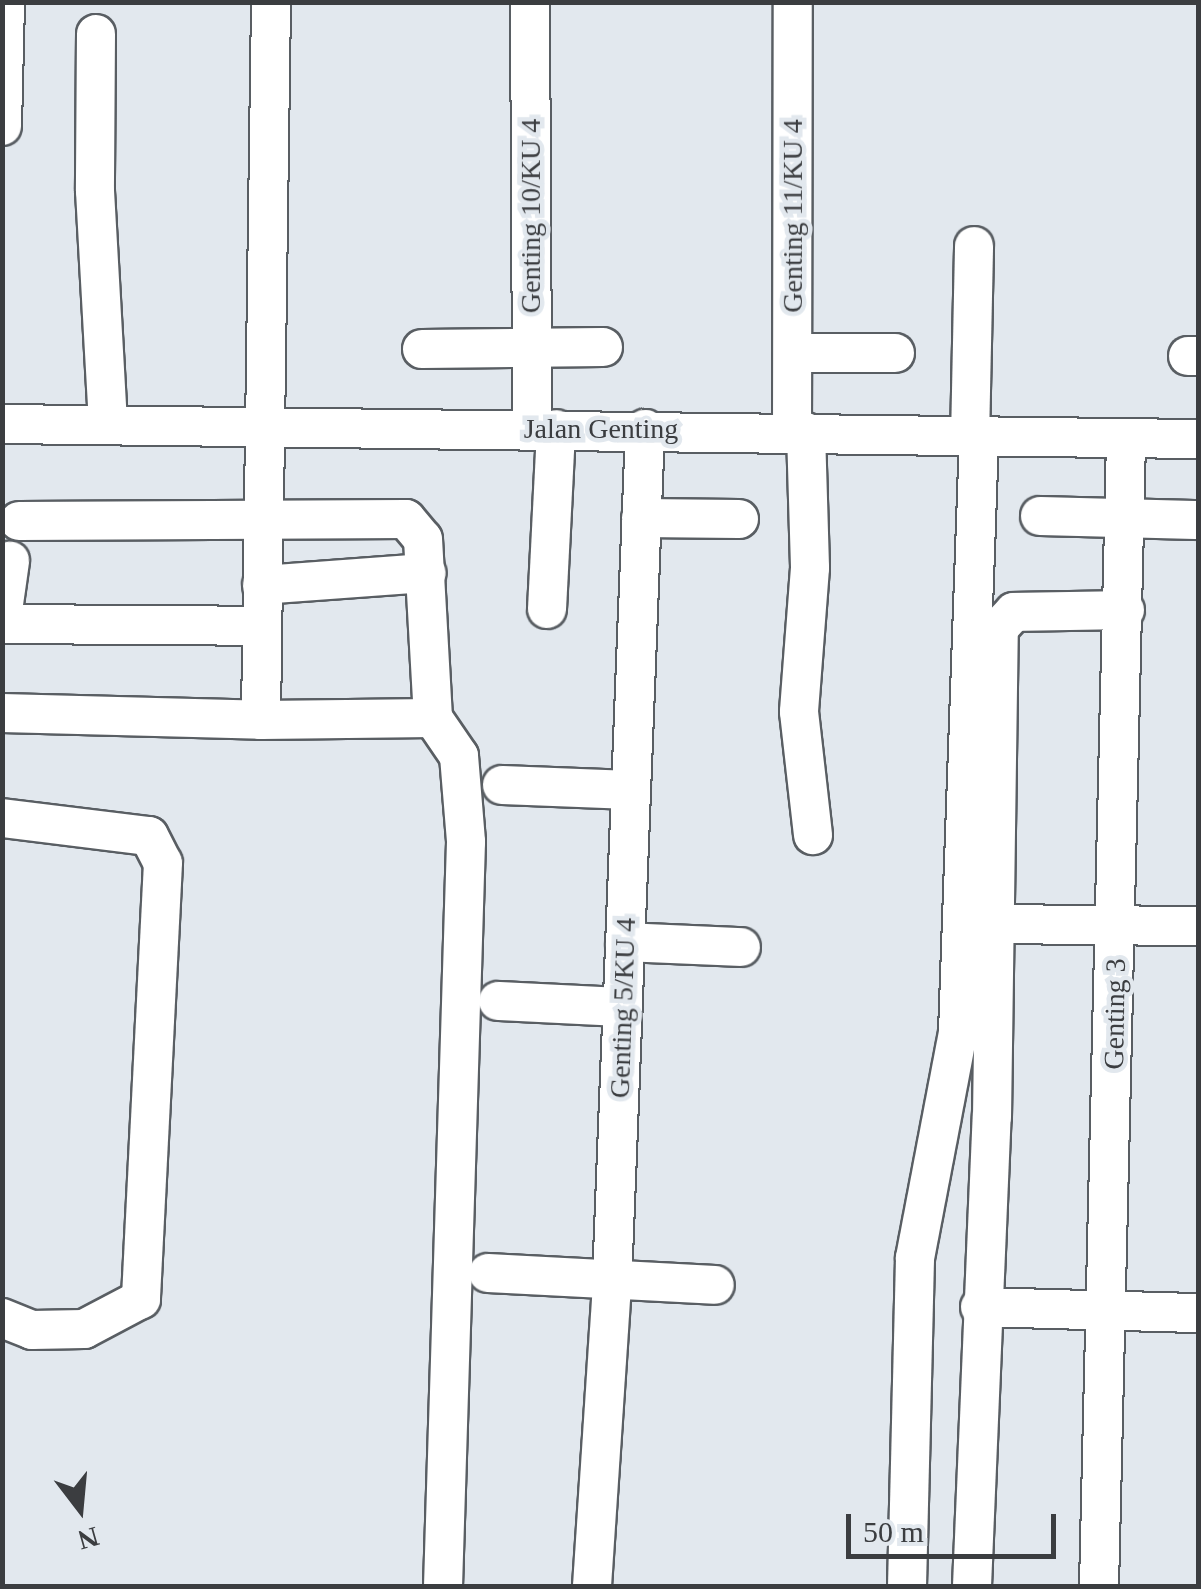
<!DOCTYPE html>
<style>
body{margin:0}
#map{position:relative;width:1201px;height:1589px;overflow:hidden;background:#e2e8ee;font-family:"Times New Roman",serif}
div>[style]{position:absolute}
.roads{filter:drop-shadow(2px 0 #595e63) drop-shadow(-2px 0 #595e63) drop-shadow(0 2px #595e63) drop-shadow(0 -2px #595e63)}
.minor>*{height:38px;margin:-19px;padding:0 19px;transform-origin:19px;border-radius:19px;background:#fff}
span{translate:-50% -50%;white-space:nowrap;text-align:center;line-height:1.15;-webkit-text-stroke:9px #e2e8ee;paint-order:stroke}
.street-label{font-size:28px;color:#3b3d40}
.frame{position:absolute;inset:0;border:5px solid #3b3d40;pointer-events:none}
.north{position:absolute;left:30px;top:1459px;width:100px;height:100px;-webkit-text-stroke:8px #e2e8ee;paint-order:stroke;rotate:164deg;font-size:28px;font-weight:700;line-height:40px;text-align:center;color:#3b3d40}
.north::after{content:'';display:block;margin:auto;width:35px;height:45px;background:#3b3d40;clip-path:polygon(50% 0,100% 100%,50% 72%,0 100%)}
.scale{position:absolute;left:846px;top:1514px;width:210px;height:45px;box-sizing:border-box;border:5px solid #3b3d40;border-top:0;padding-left:12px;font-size:30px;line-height:35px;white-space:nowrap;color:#3b3d40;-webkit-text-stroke:8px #e2e8ee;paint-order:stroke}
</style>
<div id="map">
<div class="roads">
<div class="minor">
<div style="left:271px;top:2px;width:718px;rotate:90.8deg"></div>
<div style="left:261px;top:720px;width:172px;rotate:-0.7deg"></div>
<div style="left:433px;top:718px;width:46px;rotate:55.6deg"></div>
<div style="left:459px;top:756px;width:86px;rotate:85.3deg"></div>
<div style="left:466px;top:842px;width:744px;rotate:91.77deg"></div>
<div style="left:530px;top:2px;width:427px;rotate:89.7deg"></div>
<div style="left:96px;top:34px;width:157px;rotate:90.4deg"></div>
<div style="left:95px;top:191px;width:234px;rotate:86.8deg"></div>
<div style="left:2px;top:126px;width:124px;rotate:-88.6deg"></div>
<div style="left:422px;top:349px;width:181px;rotate:-0.6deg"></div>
<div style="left:794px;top:353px;width:101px"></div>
<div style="left:1188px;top:356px;width:10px"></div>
<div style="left:2px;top:424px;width:1196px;rotate:0.72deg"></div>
<div style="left:792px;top:430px;width:428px;rotate:-89.9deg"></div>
<div style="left:806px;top:432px;width:136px;rotate:88.3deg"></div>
<div style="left:810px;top:568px;width:144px;rotate:94.4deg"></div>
<div style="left:799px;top:712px;width:124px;rotate:83.5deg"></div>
<div style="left:970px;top:439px;width:193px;rotate:-88.8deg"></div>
<div style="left:1040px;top:516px;width:158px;rotate:1.5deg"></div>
<div style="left:641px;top:518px;width:98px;rotate:0.6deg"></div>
<div style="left:19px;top:521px;width:387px;rotate:-0.3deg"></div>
<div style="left:406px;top:519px;width:26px;rotate:50deg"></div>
<div style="left:423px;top:539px;width:179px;rotate:86.8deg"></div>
<div style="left:262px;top:585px;width:165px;rotate:-4.2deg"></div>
<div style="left:547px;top:609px;width:180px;rotate:-87.1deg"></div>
<div style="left:2px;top:618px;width:58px;rotate:-82deg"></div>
<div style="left:2px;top:624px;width:259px;rotate:0.4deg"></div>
<div style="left:2px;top:713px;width:259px;rotate:1.5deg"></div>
<div style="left:502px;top:785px;width:129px;rotate:2.2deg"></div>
<div style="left:2px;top:818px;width:148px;rotate:7deg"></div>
<div style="left:149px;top:836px;width:30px;rotate:63deg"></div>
<div style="left:163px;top:863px;width:437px;rotate:92.9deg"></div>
<div style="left:141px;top:1299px;width:64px;rotate:152.2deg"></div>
<div style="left:84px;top:1329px;width:52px;rotate:178.9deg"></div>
<div style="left:32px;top:1330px;width:32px;rotate:-158deg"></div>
<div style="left:995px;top:924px;width:203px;rotate:0.6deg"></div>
<div style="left:625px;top:942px;width:116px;rotate:2.5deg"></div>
<div style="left:498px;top:1001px;width:124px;rotate:2.8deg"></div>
<div style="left:488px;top:1273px;width:227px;rotate:3deg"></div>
<div style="left:980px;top:1307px;width:218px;rotate:1.6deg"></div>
<div style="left:592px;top:1586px;width:305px;rotate:-86.2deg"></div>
<div style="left:612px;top:1282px;width:854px;rotate:-87.78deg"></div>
<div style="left:907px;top:1586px;width:328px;rotate:-88.6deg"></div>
<div style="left:915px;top:1258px;width:229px;rotate:-79.2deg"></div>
<div style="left:958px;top:1033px;width:594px;rotate:-87.98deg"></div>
<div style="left:972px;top:1586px;width:469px;rotate:-87.6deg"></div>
<div style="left:992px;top:1117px;width:489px;rotate:-89.2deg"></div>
<div style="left:999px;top:628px;width:22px;rotate:-47deg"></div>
<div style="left:1014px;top:612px;width:111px;rotate:-1deg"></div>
<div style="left:1099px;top:1586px;width:1145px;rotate:-88.65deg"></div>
</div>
</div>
<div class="street-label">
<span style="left:531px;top:216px;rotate:-90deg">Genting 10/KU 4</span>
<span style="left:793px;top:216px;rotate:-90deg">Genting 11/KU 4</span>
<span style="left:601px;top:429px">Jalan Genting</span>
<span style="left:623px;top:1008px;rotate:-88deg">Genting 5/KU 4</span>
<span style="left:1115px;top:1014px;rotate:-89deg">Genting 3</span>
</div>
<div class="frame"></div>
<div class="north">N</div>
<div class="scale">50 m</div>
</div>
